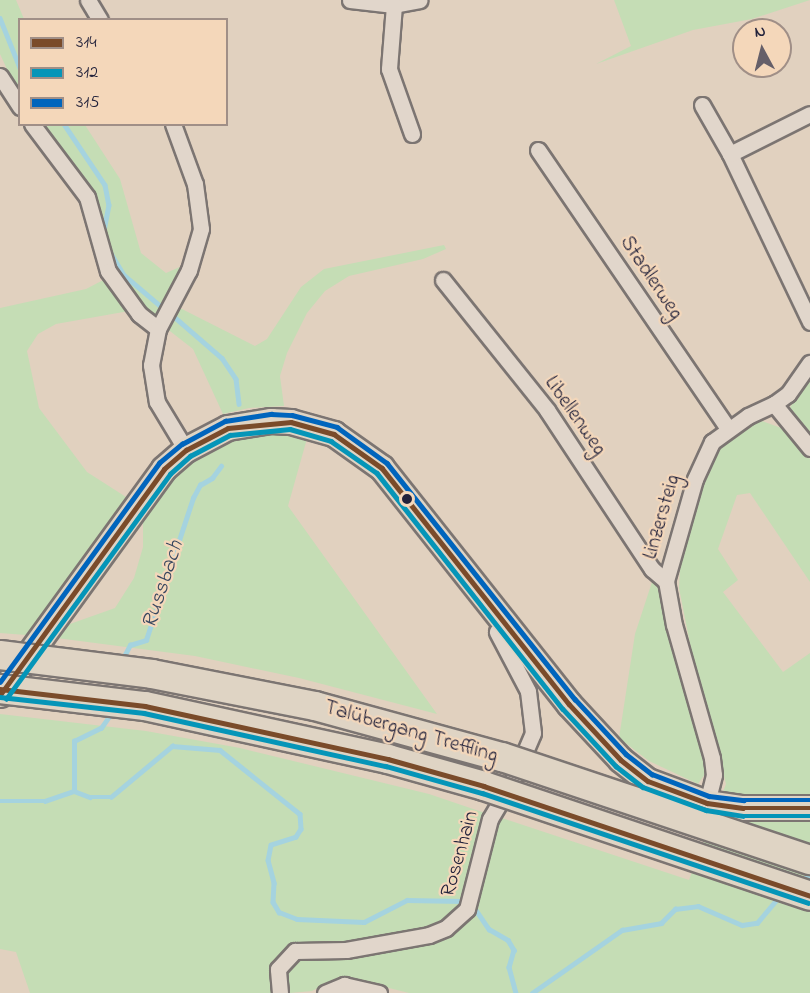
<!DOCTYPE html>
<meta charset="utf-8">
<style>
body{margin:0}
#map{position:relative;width:810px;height:993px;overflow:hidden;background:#e1d1bf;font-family:"Indie Flower",sans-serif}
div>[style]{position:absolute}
.green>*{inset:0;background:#c5ddb5}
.stream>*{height:4.5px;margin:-2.25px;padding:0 2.25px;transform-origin:2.25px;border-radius:2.25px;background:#a5d3df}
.roads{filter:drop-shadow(2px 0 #7c7572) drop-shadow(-2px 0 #7c7572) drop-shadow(0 2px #7c7572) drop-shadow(0 -2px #7c7572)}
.street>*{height:15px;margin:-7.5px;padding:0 7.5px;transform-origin:7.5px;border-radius:7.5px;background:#e1d6cb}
.primary>*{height:24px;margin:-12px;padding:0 12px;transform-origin:12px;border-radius:12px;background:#dfd4c4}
.bridges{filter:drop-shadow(2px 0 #7c7572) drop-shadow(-2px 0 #7c7572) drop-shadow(0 2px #7c7572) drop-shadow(0 -2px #7c7572)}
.highway-bridge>*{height:28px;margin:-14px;padding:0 14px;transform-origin:14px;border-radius:14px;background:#dfd4c4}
.bus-1>*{height:4.5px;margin:-2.25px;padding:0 2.25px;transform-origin:2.25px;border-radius:2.25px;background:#7a4b2a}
.bus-2>*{height:4.5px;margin:-2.25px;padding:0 2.25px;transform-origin:2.25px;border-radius:2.25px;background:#0595b8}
.bus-3>*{height:4.5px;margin:-2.25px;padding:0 2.25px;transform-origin:2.25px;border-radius:2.25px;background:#0065bd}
.dots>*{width:16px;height:16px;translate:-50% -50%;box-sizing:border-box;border:3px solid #f4d7ba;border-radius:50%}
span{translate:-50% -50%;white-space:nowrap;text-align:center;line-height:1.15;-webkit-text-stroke:4.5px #f4d7ba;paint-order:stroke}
.street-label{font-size:21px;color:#22223b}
.water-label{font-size:22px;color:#37465f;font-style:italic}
.legend{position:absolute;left:18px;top:18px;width:210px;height:108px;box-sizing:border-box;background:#f4d7ba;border:2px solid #a08f87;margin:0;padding:8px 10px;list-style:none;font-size:18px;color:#22223b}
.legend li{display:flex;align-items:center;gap:12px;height:30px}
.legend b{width:30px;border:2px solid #a08f87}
.north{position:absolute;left:732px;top:18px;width:60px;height:60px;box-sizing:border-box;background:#f4d7ba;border:2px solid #a08f87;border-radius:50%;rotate:353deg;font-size:16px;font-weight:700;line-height:24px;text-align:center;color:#22223b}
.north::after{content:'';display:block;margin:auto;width:21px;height:27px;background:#655f69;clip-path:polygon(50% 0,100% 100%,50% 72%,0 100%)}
</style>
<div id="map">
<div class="green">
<div style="clip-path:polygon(0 0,16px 0,24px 19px,20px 20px,19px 95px,0 54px)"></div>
<div style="clip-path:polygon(614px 0,810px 0,752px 19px,693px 30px,596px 64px,631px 46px)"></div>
<div style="clip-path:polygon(39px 125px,85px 125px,120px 179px,141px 253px,166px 273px,182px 266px,156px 316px,141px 308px,112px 268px,91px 201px)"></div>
<div style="clip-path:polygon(444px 245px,446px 249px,423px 259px,349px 276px,325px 291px,307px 313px,287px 353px,280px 376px,284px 406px,249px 408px,223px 414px,193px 349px,166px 328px,176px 306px,255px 346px,267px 339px,301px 287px,324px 269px)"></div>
<div style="clip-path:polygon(109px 277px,129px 311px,56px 324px,38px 334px,27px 351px,39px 408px,87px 472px,126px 497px,26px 635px,0 633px,0 308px,86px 289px)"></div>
<div style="clip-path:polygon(810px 376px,810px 438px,789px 409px)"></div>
<div style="clip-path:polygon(759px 420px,784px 429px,810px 459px,810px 582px,750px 493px,737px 495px,718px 549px,738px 580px,723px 592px,783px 672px,810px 653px,810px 993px,409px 993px,341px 976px,312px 991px,290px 993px,284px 986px,287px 957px,452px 928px,496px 816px,689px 880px,726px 784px,691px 649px,679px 588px,680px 568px,709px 465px,721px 445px,746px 424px)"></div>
<div style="clip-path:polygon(251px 431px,308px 435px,288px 506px,437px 714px,299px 678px,195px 656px,49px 637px,70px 624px,115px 608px,134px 578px,143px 547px,143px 509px,191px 458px,221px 440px)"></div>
<div style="clip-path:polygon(653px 579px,662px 592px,703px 752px,705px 774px,698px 784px,649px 761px,619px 738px,635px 634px)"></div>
<div style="clip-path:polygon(0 714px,146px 731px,240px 748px,429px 794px,485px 813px,461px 907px,446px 921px,426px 930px,359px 941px,301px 944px,279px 958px,269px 971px,275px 993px,30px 993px,16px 952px,0 949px)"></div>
</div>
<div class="stream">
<div style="left:0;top:18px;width:54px;rotate:68.2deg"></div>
<div style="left:64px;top:124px;width:73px;rotate:56.1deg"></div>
<div style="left:105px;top:185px;width:20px;rotate:79deg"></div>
<div style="left:109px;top:205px;width:26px;rotate:101deg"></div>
<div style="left:109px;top:250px;width:29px;rotate:59deg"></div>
<div style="left:124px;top:275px;width:52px;rotate:40.4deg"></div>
<div style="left:171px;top:314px;width:67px;rotate:40.8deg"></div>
<div style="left:222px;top:358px;width:25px;rotate:56deg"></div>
<div style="left:236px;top:379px;width:25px;rotate:83deg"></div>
<div style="left:122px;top:660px;width:17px;rotate:-62deg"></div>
<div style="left:130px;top:645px;width:17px;rotate:-17deg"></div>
<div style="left:146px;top:640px;width:150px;rotate:-71.7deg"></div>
<div style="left:193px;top:498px;width:15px;rotate:-62deg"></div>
<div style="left:200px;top:485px;width:14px;rotate:-30deg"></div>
<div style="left:212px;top:478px;width:15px;rotate:-53deg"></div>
<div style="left:74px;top:791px;width:50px;rotate:-90deg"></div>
<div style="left:74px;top:741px;width:30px;rotate:-26deg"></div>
<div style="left:101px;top:728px;width:19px;rotate:-55deg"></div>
<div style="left:0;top:801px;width:45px"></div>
<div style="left:45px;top:801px;width:31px;rotate:-19deg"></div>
<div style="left:74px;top:791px;width:17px;rotate:21deg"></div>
<div style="left:90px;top:797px;width:21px"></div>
<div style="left:111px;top:797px;width:80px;rotate:-39.9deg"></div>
<div style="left:172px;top:746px;width:48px;rotate:4.8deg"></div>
<div style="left:220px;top:750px;width:102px;rotate:38.7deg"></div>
<div style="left:300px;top:814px;width:15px;rotate:86deg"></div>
<div style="left:301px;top:829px;width:9px;rotate:122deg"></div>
<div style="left:296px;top:837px;width:26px;rotate:162deg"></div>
<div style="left:271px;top:845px;width:15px;rotate:101deg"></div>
<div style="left:268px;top:860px;width:24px;rotate:75deg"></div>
<div style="left:274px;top:883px;width:19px;rotate:93deg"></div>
<div style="left:273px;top:902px;width:12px;rotate:59deg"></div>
<div style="left:279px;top:912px;width:19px;rotate:21deg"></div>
<div style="left:297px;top:919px;width:67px;rotate:2.6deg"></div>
<div style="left:364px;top:922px;width:48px;rotate:-27.1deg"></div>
<div style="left:407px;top:900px;width:55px;rotate:1deg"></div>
<div style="left:798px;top:880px;width:12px;rotate:-14deg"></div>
<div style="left:474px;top:907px;width:27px;rotate:56deg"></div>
<div style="left:489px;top:929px;width:22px;rotate:30deg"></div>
<div style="left:508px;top:940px;width:12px;rotate:59deg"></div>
<div style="left:514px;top:950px;width:18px;rotate:106deg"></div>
<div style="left:509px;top:967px;width:27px;rotate:75deg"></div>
<div style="left:532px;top:993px;width:110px;rotate:-35deg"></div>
<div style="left:622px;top:930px;width:40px;rotate:-10deg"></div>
<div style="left:661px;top:923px;width:20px;rotate:-45deg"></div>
<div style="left:675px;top:909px;width:23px;rotate:-7deg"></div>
<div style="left:698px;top:906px;width:48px;rotate:23.4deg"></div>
<div style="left:742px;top:925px;width:15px;rotate:-8deg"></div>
<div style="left:757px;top:923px;width:34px;rotate:-50deg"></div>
</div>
<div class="roads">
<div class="street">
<div style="left:88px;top:0;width:23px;rotate:59deg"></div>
<div style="left:350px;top:0;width:44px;rotate:6.5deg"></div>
<div style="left:394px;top:5px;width:26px;rotate:-11deg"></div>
<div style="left:394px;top:5px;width:64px;rotate:94.5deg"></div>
<div style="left:389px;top:69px;width:69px;rotate:70.5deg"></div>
<div style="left:0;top:76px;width:37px;rotate:57deg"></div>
<div style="left:702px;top:105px;width:56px;rotate:60.3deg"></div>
<div style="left:730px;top:154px;width:186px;rotate:64.5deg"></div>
<div style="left:32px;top:124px;width:91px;rotate:53deg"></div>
<div style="left:87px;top:197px;width:77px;rotate:74.2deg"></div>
<div style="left:108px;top:271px;width:53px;rotate:54.2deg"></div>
<div style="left:139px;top:314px;width:24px;rotate:38deg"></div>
<div style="left:173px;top:124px;width:64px;rotate:69.9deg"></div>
<div style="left:195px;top:184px;width:45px;rotate:82.4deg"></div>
<div style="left:201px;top:229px;width:43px;rotate:106.3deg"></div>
<div style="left:189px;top:270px;width:67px;rotate:117.7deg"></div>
<div style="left:158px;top:329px;width:37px;rotate:101deg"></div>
<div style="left:151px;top:365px;width:37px;rotate:81deg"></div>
<div style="left:157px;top:402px;width:56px;rotate:58.9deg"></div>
<div style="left:538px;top:150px;width:338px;rotate:55.7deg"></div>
<div style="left:730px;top:154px;width:89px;rotate:-26.6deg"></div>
<div style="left:443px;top:280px;width:166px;rotate:51.3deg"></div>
<div style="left:547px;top:410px;width:191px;rotate:56.6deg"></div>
<div style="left:652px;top:569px;width:18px;rotate:41deg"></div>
<div style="left:774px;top:404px;width:17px;rotate:-36deg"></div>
<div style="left:788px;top:394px;width:38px;rotate:-55deg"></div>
<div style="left:707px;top:803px;width:29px;rotate:-76deg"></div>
<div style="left:714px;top:775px;width:17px;rotate:-97deg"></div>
<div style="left:712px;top:758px;width:138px;rotate:-105.9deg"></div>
<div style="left:674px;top:625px;width:45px;rotate:-100.3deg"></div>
<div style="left:666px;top:581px;width:106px;rotate:-74.1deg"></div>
<div style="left:695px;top:479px;width:41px;rotate:-65.3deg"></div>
<div style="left:712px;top:442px;width:44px;rotate:-35.8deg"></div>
<div style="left:748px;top:416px;width:29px;rotate:-25deg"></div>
<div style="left:774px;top:404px;width:57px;rotate:50.7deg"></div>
<div style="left:280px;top:993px;width:24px;rotate:-95deg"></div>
<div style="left:278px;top:969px;width:25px;rotate:-47deg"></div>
<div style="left:295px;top:951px;width:51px;rotate:-1.1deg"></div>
<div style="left:346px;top:950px;width:84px;rotate:-10.2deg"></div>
<div style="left:429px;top:935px;width:18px;rotate:-22deg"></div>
<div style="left:446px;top:928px;width:28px;rotate:-42deg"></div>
<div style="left:467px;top:909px;width:93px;rotate:-75.7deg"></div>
<div style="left:490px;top:819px;width:43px;rotate:-59.3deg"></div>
<div style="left:512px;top:782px;width:53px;rotate:-66.8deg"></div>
<div style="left:533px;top:733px;width:42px;rotate:-96.8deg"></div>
<div style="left:528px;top:691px;width:67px;rotate:-117.7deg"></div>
<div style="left:325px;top:993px;width:21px;rotate:-23deg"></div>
<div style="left:344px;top:985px;width:36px;rotate:13deg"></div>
</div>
<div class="primary">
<div style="left:0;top:695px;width:279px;rotate:-54deg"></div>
<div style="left:164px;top:469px;width:29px;rotate:-41deg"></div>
<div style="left:186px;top:450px;width:47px;rotate:-27.6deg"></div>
<div style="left:228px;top:428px;width:44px;rotate:-9.2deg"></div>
<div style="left:271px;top:421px;width:20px;rotate:3deg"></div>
<div style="left:291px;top:422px;width:45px;rotate:15.6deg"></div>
<div style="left:334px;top:434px;width:59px;rotate:35.3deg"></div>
<div style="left:382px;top:468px;width:301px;rotate:51.6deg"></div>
<div style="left:569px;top:704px;width:76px;rotate:47.1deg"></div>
<div style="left:621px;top:760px;width:34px;rotate:38deg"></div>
<div style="left:648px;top:781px;width:63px;rotate:20.4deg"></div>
<div style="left:707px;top:803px;width:36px;rotate:8deg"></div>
<div style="left:743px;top:808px;width:67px"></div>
</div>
</div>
<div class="bridges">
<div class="highway-bridge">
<div style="left:0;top:655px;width:153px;rotate:7.1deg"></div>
<div style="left:152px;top:674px;width:166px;rotate:11.1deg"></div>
<div style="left:315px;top:706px;width:194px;rotate:15.3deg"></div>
<div style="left:502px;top:757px;width:325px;rotate:18.5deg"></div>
<div style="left:0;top:689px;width:146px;rotate:6.7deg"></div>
<div style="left:145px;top:706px;width:249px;rotate:12.3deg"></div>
<div style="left:388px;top:759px;width:100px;rotate:15.7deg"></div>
<div style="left:484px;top:786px;width:344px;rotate:18.6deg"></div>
</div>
</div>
<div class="bus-1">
<div style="left:0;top:689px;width:146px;rotate:6.7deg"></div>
<div style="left:145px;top:706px;width:249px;rotate:12.3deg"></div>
<div style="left:388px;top:759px;width:100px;rotate:15.7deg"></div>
<div style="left:484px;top:786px;width:344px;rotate:18.6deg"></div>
<div style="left:0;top:695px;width:279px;rotate:-54deg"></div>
<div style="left:164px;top:469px;width:29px;rotate:-41deg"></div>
<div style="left:186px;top:450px;width:47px;rotate:-27.6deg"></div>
<div style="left:228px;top:428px;width:63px;rotate:-5.4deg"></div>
<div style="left:291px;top:422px;width:45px;rotate:15.6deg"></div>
<div style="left:334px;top:434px;width:59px;rotate:35.3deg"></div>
<div style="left:382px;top:468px;width:301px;rotate:51.6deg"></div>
<div style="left:569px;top:704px;width:76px;rotate:47.1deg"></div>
<div style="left:621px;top:760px;width:34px;rotate:38deg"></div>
<div style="left:648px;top:781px;width:63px;rotate:20.4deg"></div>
<div style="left:707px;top:803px;width:36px;rotate:8deg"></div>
<div style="left:743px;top:808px;width:67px"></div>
</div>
<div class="bus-2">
<div style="left:0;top:697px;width:145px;rotate:6.3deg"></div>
<div style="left:144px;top:713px;width:248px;rotate:12.4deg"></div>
<div style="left:386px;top:766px;width:100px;rotate:15.7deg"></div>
<div style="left:482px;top:793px;width:344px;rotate:18.6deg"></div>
<div style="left:6px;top:699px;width:278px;rotate:-53.9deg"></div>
<div style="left:170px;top:474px;width:27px;rotate:-42deg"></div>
<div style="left:190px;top:456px;width:45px;rotate:-27.7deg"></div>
<div style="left:230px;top:435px;width:60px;rotate:-5.7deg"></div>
<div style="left:290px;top:429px;width:43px;rotate:16.3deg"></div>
<div style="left:331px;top:441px;width:56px;rotate:34.8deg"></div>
<div style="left:377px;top:473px;width:300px;rotate:51.8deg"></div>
<div style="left:563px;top:709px;width:78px;rotate:47.1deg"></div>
<div style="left:616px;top:766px;width:34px;rotate:38deg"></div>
<div style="left:643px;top:787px;width:67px;rotate:20.1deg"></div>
<div style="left:706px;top:810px;width:37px;rotate:9deg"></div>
<div style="left:743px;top:816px;width:67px"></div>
</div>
<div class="bus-3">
<div style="left:0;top:682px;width:271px;rotate:-54deg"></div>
<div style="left:159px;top:463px;width:30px;rotate:-40deg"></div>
<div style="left:182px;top:444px;width:49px;rotate:-28.1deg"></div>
<div style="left:225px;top:421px;width:47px;rotate:-8.7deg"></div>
<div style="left:271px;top:414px;width:21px;rotate:3deg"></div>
<div style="left:292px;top:415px;width:47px;rotate:14.9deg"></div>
<div style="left:337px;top:427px;width:62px;rotate:35.8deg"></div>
<div style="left:387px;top:463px;width:302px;rotate:51.5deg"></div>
<div style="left:575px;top:699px;width:75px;rotate:47.2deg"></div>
<div style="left:626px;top:754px;width:33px;rotate:38deg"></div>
<div style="left:652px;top:774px;width:61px;rotate:21.1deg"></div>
<div style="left:709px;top:796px;width:35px;rotate:7deg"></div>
<div style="left:744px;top:800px;width:66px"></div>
</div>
<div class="dots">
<div style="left:407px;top:499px;background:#22223b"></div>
</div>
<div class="street-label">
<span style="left:651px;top:278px;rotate:56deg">Stadlerweg</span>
<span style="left:575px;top:416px;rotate:55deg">Libellenweg</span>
<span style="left:662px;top:517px;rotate:-74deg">Linzersteig</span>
<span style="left:411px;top:732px;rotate:16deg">Talübergang Treffling</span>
<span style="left:460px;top:854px;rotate:-74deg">Rosenhain</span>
</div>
<div class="water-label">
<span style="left:164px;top:585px;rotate:-72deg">Russbach</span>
</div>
<ul class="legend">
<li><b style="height:8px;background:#7a4b2a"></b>314</li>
<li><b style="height:8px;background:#0595b8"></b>312</li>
<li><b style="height:8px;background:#0065bd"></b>315</li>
</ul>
<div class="north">N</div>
</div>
